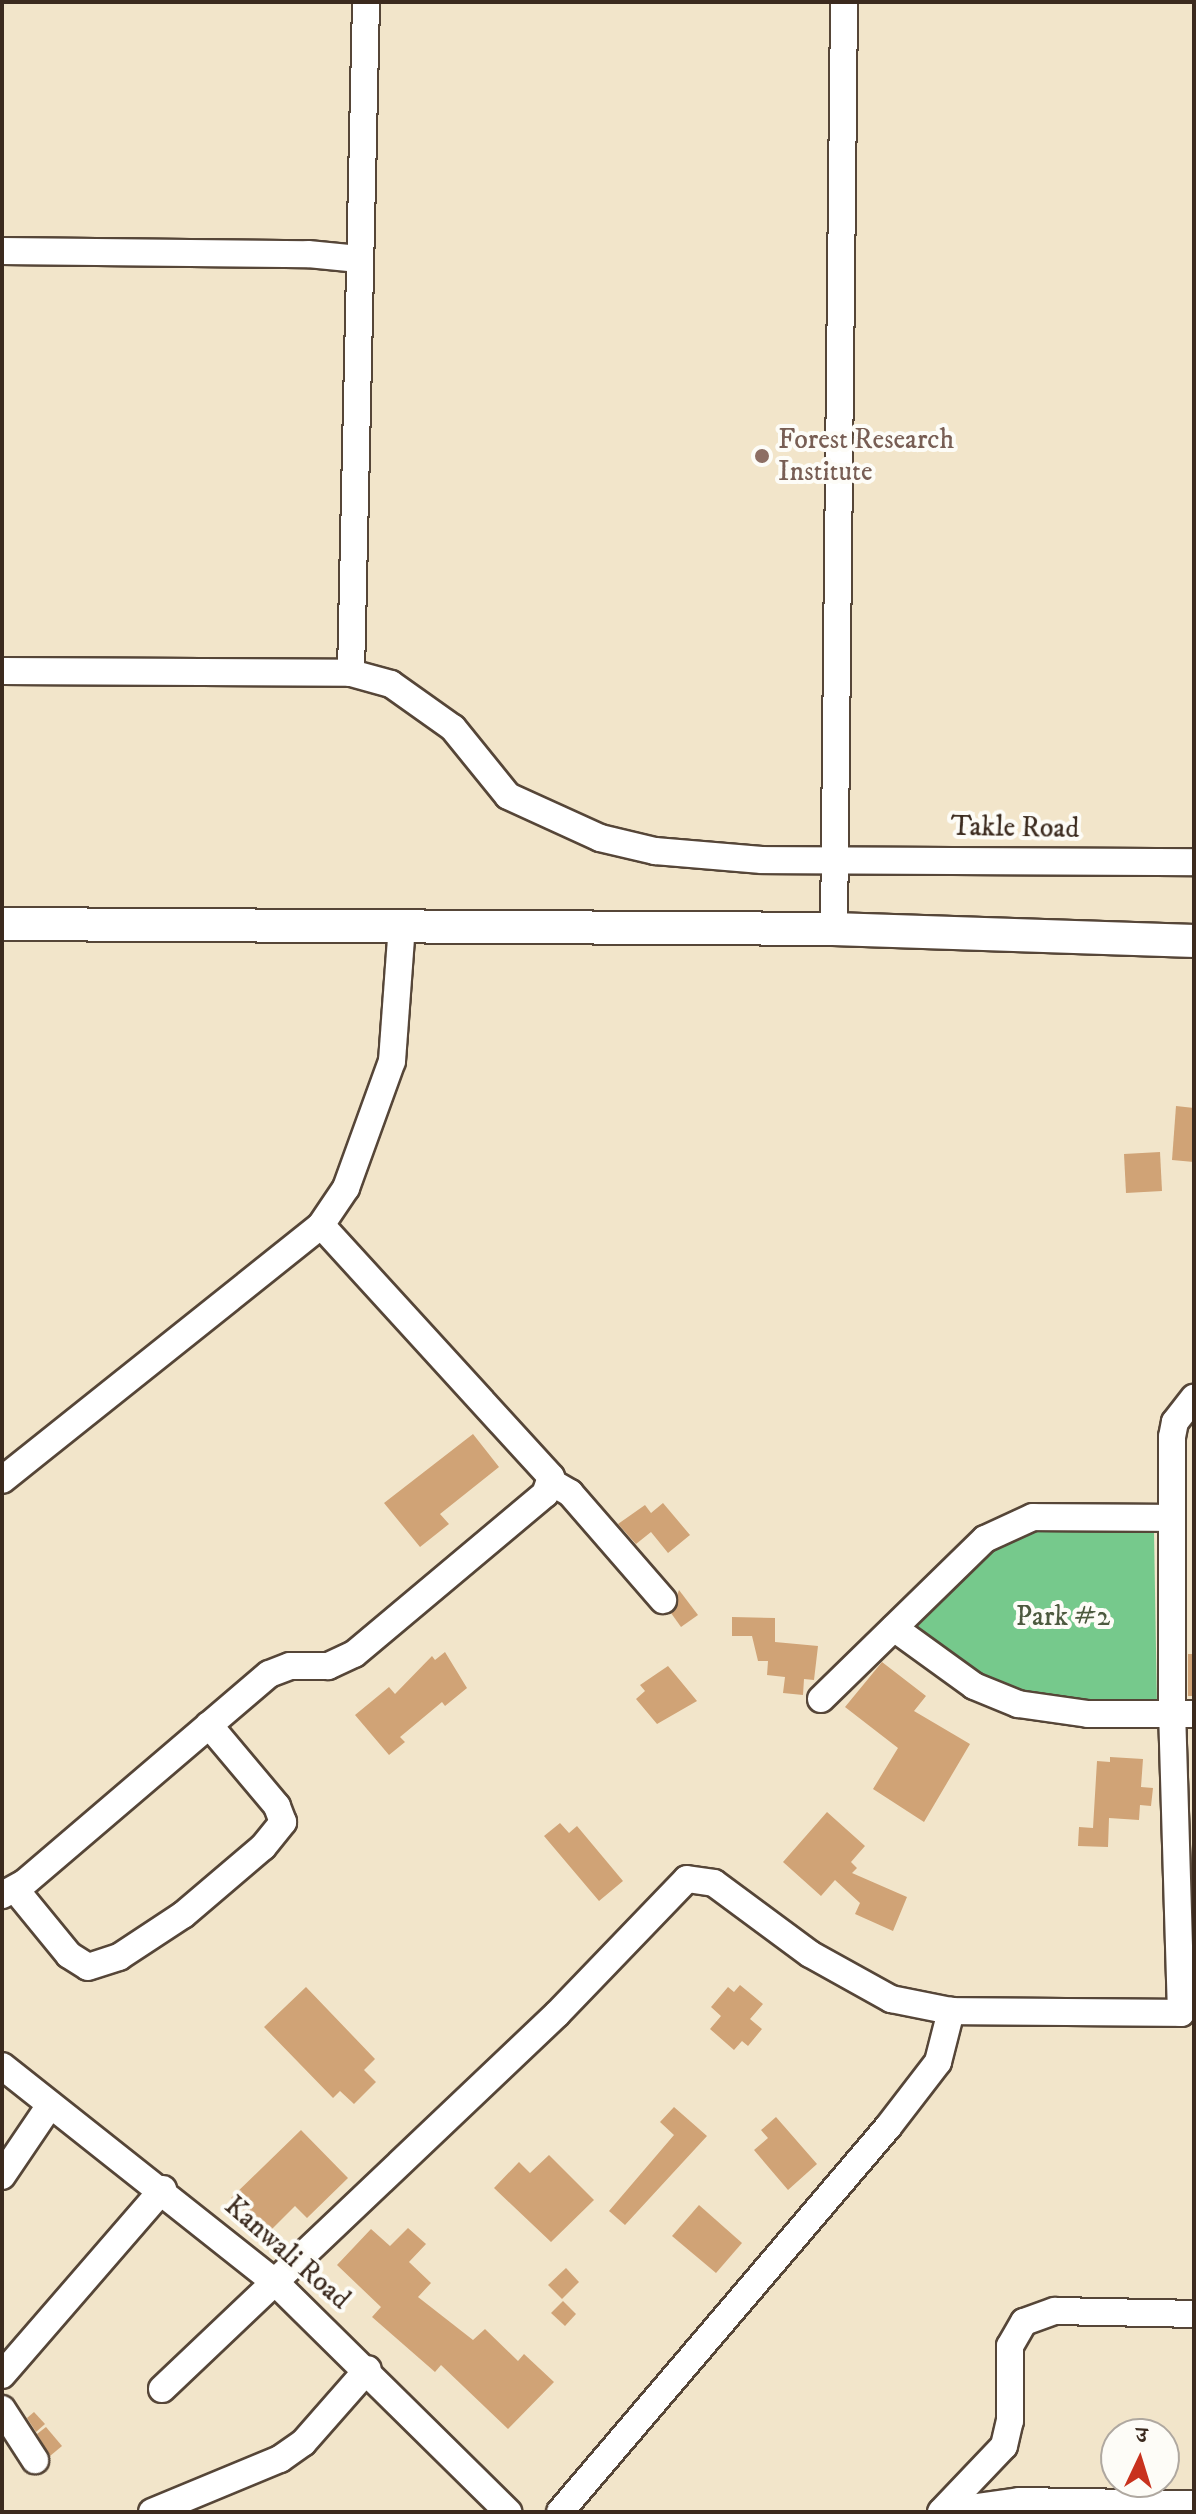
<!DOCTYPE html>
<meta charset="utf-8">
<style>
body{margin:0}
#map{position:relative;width:1196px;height:2514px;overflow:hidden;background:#f2e5ca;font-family:"IM FELL DW Pica","Noto Serif Devanagari",serif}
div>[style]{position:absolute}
.green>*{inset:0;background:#76c98c}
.building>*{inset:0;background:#d0a376}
.roads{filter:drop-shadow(2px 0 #564638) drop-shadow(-2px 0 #564638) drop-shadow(0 2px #564638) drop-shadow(0 -2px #564638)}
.minor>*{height:26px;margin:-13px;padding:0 13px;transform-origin:13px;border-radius:13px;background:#fff}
.major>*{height:32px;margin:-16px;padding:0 16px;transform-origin:16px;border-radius:16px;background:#fff}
.dots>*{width:22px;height:22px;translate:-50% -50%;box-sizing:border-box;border:4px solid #fdfcf7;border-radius:50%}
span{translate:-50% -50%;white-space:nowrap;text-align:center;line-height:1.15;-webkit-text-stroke:8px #fdfcf7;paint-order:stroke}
.education-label{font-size:28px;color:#785e54}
.left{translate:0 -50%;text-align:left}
.street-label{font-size:28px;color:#3b2a1e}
.park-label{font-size:28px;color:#4d5a3f}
.frame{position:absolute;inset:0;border:4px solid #3b2a1e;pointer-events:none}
.north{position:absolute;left:1100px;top:2418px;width:80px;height:80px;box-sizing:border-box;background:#fdfcf7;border:2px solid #afa8a0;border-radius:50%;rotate:4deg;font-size:22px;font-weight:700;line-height:32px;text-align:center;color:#3b2a1e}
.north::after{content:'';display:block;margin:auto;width:28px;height:36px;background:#c8321e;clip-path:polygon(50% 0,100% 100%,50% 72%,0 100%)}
</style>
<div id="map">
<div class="green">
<div style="clip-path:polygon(1035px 1526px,1154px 1532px,1157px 1708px,1057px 1709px,960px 1674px,909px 1635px,993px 1550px)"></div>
</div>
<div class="building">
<div style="clip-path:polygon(1176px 1106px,1194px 1108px,1194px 1162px,1172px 1160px)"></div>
<div style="clip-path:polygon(1160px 1152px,1162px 1191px,1126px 1193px,1124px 1154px)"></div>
<div style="clip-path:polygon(473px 1434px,499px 1467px,440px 1514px,449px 1524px,420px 1547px,384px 1503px)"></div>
<div style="clip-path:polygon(663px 1503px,690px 1535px,668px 1553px,651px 1532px,636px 1544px,618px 1524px,645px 1505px,651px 1513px)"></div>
<div style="clip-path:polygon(679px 1590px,698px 1615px,681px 1627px,671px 1613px)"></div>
<div style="clip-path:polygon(732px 1617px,775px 1618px,775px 1642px,818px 1646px,814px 1680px,804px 1679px,803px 1695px,783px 1693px,785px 1677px,767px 1675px,768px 1661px,758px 1661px,752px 1636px,732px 1636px)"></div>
<div style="clip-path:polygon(445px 1652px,467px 1688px,445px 1706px,442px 1702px,400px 1737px,405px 1742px,389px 1755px,355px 1715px,389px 1687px,395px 1694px,432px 1656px,435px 1660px)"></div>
<div style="clip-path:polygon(1188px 1654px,1194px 1654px,1194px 1696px,1188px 1696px)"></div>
<div style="clip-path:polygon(882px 1662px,926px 1696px,914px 1711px,970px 1744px,924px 1822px,873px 1789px,898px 1748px,845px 1707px)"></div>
<div style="clip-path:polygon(668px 1666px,697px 1701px,657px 1724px,636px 1699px,645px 1691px,640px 1685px)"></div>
<div style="clip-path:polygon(1110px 1757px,1143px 1759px,1141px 1787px,1153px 1788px,1151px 1806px,1140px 1805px,1139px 1820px,1109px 1818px,1108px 1847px,1078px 1846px,1079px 1827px,1093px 1828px,1097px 1761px,1110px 1762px)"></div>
<div style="clip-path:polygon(827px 1812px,865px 1846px,851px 1862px,857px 1868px,852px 1873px,907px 1897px,893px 1931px,855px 1914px,860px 1903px,835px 1880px,821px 1896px,783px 1862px)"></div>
<div style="clip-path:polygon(560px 1823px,569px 1833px,577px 1826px,623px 1881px,599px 1901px,544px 1836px)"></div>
<div style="clip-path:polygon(740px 1985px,763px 2004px,750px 2019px,762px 2029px,748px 2046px,742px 2041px,734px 2050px,710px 2029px,721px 2016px,711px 2007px,728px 1987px,734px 1992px)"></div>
<div style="clip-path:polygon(306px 1987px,375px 2059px,364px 2070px,376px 2082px,354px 2104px,340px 2091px,333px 2098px,264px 2027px)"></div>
<div style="clip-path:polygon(674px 2107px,707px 2136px,625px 2225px,609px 2211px,674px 2135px,660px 2122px)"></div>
<div style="clip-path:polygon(776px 2117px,817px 2164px,788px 2190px,754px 2150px,768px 2138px,761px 2130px)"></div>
<div style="clip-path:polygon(301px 2130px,348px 2178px,307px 2218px,295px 2206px,267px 2234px,231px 2198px)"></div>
<div style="clip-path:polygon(549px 2155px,594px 2200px,551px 2242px,494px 2188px,519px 2162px,530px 2173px)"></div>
<div style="clip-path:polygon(699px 2205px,742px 2243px,716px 2273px,672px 2236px)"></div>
<div style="clip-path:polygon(408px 2228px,426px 2244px,409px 2262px,431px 2283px,418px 2297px,473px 2340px,485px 2329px,518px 2361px,524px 2354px,554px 2382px,508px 2429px,441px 2365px,435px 2372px,372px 2317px,381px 2307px,337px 2265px,371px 2229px,390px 2246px)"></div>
<div style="clip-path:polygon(566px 2268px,579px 2282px,562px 2299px,548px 2285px)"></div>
<div style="clip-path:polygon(563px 2301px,576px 2314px,565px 2326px,551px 2313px)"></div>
<div style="clip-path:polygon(34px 2412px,45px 2424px,36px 2432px,27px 2418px)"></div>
<div style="clip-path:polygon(46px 2427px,62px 2446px,50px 2456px,37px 2434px)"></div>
</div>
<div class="roads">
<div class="minor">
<div style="left:2px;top:251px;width:306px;rotate:0.6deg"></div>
<div style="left:308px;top:254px;width:51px;rotate:5.6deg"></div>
<div style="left:2px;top:671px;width:349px;rotate:0.3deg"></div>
<div style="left:351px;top:673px;width:41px;rotate:15.4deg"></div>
<div style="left:391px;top:684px;width:76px;rotate:35.4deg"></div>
<div style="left:453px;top:728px;width:87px;rotate:51deg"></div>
<div style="left:508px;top:796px;width:101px;rotate:24.5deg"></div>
<div style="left:600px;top:838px;width:57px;rotate:13.3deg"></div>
<div style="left:655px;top:851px;width:107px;rotate:4.8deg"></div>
<div style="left:762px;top:860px;width:432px;rotate:0.3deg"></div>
<div style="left:351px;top:673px;width:671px;rotate:-88.72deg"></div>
<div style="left:834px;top:929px;width:927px;rotate:-89.38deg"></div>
<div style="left:321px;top:1225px;width:45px;rotate:-56deg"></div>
<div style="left:346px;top:1188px;width:135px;rotate:-70.1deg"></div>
<div style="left:392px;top:1061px;width:136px;rotate:-85.8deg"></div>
<div style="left:2px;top:1480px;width:408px;rotate:-38.6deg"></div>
<div style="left:321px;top:1225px;width:341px;rotate:47.6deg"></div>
<div style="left:551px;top:1477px;width:18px;rotate:109deg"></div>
<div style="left:545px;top:1494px;width:249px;rotate:140deg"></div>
<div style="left:354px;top:1654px;width:29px;rotate:155deg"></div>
<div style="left:328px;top:1666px;width:38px;rotate:180deg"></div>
<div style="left:290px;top:1666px;width:22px;rotate:159deg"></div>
<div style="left:269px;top:1674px;width:322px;rotate:139.5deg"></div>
<div style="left:24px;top:1883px;width:25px;rotate:151deg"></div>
<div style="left:551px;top:1482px;width:22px;rotate:30deg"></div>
<div style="left:570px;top:1493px;width:142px;rotate:49deg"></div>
<div style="left:894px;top:1628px;width:99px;rotate:35.9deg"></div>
<div style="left:974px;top:1686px;width:48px;rotate:22.2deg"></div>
<div style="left:1018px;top:1704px;width:71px;rotate:8.1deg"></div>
<div style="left:1088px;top:1714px;width:84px"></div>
<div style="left:1172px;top:1714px;width:277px;rotate:-90deg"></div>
<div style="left:1172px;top:1437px;width:15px;rotate:-79deg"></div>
<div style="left:1175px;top:1422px;width:31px;rotate:-52deg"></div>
<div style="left:821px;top:1699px;width:229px;rotate:-44.3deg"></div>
<div style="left:985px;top:1539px;width:53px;rotate:-24.6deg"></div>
<div style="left:1033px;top:1517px;width:138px;rotate:0.4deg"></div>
<div style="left:15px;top:1889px;width:85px;rotate:50.7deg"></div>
<div style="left:69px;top:1955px;width:22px;rotate:32deg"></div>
<div style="left:88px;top:1967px;width:33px;rotate:-18deg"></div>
<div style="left:119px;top:1957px;width:77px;rotate:-33.3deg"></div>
<div style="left:183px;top:1915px;width:105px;rotate:-40.4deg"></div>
<div style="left:263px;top:1847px;width:32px;rotate:-51deg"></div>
<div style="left:283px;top:1822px;width:17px;rotate:-111deg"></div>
<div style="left:277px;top:1806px;width:106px;rotate:-130deg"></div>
<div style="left:2px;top:2066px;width:351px;rotate:38.4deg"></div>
<div style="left:277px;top:2284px;width:325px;rotate:44.6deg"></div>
<div style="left:2px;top:2176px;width:86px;rotate:-55.9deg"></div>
<div style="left:2px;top:2375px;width:246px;rotate:-49.1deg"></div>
<div style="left:162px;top:2389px;width:545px;rotate:-43.51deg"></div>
<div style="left:557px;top:2014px;width:187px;rotate:-46.1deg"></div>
<div style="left:687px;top:1879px;width:27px;rotate:8deg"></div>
<div style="left:714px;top:1883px;width:119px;rotate:36.5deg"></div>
<div style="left:810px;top:1954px;width:93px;rotate:29.1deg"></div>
<div style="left:891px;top:1999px;width:61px;rotate:11.3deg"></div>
<div style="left:951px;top:2011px;width:230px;rotate:0.5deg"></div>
<div style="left:1181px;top:2013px;width:299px;rotate:-91.7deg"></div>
<div style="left:1172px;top:1714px;width:22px"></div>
<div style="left:2px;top:2409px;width:61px;rotate:57.1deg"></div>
<div style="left:943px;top:2510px;width:88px;rotate:-46.4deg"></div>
<div style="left:1004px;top:2446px;width:26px;rotate:-77deg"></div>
<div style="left:1010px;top:2421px;width:75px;rotate:-90deg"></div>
<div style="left:1010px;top:2346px;width:28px;rotate:-60deg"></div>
<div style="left:1024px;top:2322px;width:33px;rotate:-20deg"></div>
<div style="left:1055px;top:2311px;width:139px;rotate:1.2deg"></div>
<div style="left:152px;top:2512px;width:139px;rotate:-22.5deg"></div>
<div style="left:280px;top:2459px;width:28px;rotate:-35deg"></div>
<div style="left:303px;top:2443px;width:98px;rotate:-48.7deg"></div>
<div style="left:560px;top:2512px;width:506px;rotate:-49.57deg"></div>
<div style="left:888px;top:2127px;width:82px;rotate:-52.4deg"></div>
<div style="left:938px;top:2062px;width:53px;rotate:-75.7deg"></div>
<div style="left:941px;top:2512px;width:79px;rotate:-8deg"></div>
<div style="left:1019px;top:2501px;width:175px;rotate:1deg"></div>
</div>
<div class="major">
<div style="left:2px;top:924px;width:832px;rotate:0.34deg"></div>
<div style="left:834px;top:929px;width:360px;rotate:1.9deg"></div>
</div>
</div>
<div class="dots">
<div style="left:762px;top:456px;background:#8d6e63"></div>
</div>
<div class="education-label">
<span class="left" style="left:778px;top:456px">Forest Research<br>Institute</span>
</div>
<div class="street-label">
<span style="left:1015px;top:828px;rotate:1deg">Takle Road</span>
<span style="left:287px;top:2253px;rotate:41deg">Kanwali Road</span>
</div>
<div class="park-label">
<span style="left:1063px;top:1617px">Park #2</span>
</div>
<div class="frame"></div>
<div class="north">उ</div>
</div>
